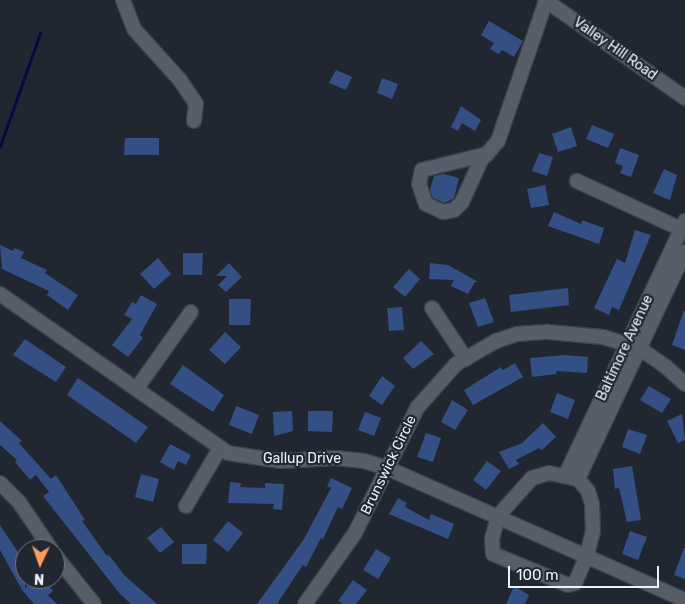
<!DOCTYPE html>
<style>
body{margin:0}
#map{position:relative;width:685px;height:604px;overflow:hidden;background:#212731;font-family:Rubik,sans-serif}
div>[style]{position:absolute}
.stream>*{height:3px;margin:-1.5px;padding:0 1.5px;transform-origin:1.5px;border-radius:1.5px;background:#000d3d}
.building>*{inset:0;background:#334f83}
.roads{filter:drop-shadow(1px 0 #3c424a) drop-shadow(-1px 0 #3c424a) drop-shadow(0 1px #3c424a) drop-shadow(0 -1px #3c424a)}
.minor>*{height:14px;margin:-7px;padding:0 7px;transform-origin:7px;border-radius:7px;background:#575d69}
span{translate:-50% -50%;white-space:nowrap;text-align:center;line-height:1.15;-webkit-text-stroke:4.5px #212731;paint-order:stroke}
.street-label{font-size:14px;color:#edf1f8}
.north{position:absolute;left:15px;top:539px;width:50px;height:50px;box-sizing:border-box;background:#212731;border:1px solid #737881;border-radius:50%;rotate:183deg;font-size:14px;font-weight:700;line-height:20px;text-align:center;color:#edf1f8}
.north::after{content:'';display:block;margin:auto;width:18px;height:22px;background:#ff9b5a;clip-path:polygon(50% 0,100% 100%,50% 72%,0 100%)}
.scale{position:absolute;left:508px;top:566px;width:151px;height:22px;box-sizing:border-box;border:2px solid #edf1f8;border-top:0;padding-left:6px;font-size:15px;line-height:18px;white-space:nowrap;color:#edf1f8;-webkit-text-stroke:4px #212731;paint-order:stroke}
</style>
<div id="map">
<div class="stream">
<div style="left:0;top:146px;width:120px;rotate:-70.5deg"></div>
</div>
<div class="building">
<div style="clip-path:polygon(489px 21px,523px 41px,514px 57px,502px 50px,499px 54px,490px 49px,494px 43px,481px 35px)"></div>
<div style="clip-path:polygon(336px 70px,352px 77px,346px 90px,329px 83px)"></div>
<div style="clip-path:polygon(382px 78px,398px 84px,392px 99px,377px 93px)"></div>
<div style="clip-path:polygon(461px 106px,481px 120px,475px 131px,462px 123px,458px 131px,451px 127px)"></div>
<div style="clip-path:polygon(592px 125px,614px 134px,608px 148px,586px 139px)"></div>
<div style="clip-path:polygon(571px 127px,577px 146px,558px 152px,552px 134px)"></div>
<div style="clip-path:polygon(125px 138px,159px 138px,159px 155px,124px 155px)"></div>
<div style="clip-path:polygon(620px 148px,639px 155px,631px 177px,620px 173px,623px 166px,615px 163px)"></div>
<div style="clip-path:polygon(539px 153px,553px 157px,547px 176px,532px 171px)"></div>
<div style="clip-path:polygon(664px 169px,677px 175px,670px 200px,653px 193px)"></div>
<div style="clip-path:polygon(444px 174px,459px 178px,454px 198px,445px 203px,433px 198px,430px 190px,434px 176px)"></div>
<div style="clip-path:polygon(545px 185px,549px 205px,531px 208px,527px 189px)"></div>
<div style="clip-path:polygon(554px 212px,581px 224px,582px 220px,604px 228px,599px 244px,548px 226px)"></div>
<div style="clip-path:polygon(635px 230px,651px 235px,619px 310px,612px 307px,609px 315px,594px 308px,617px 259px,625px 263px)"></div>
<div style="clip-path:polygon(0 245px,13px 251px,15px 248px,24px 252px,21px 258px,47px 270px,45px 273px,78px 295px,68px 310px,47px 295px,49px 291px,2px 269px)"></div>
<div style="clip-path:polygon(183px 253px,203px 253px,202px 275px,183px 275px)"></div>
<div style="clip-path:polygon(158px 258px,171px 274px,154px 289px,140px 274px)"></div>
<div style="clip-path:polygon(229px 263px,242px 277px,226px 292px,218px 285px,227px 276px,216px 276px)"></div>
<div style="clip-path:polygon(430px 263px,448px 265px,478px 282px,475px 282px,468px 294px,451px 286px,454px 280px,429px 279px)"></div>
<div style="clip-path:polygon(409px 269px,420px 279px,405px 297px,393px 287px)"></div>
<div style="clip-path:polygon(568px 288px,569px 305px,511px 312px,509px 295px)"></div>
<div style="clip-path:polygon(141px 295px,157px 304px,140px 335px,143px 338px,128px 357px,112px 345px,132px 319px,124px 315px,132px 302px,136px 304px)"></div>
<div style="clip-path:polygon(485px 298px,494px 322px,478px 327px,469px 303px)"></div>
<div style="clip-path:polygon(229px 299px,251px 299px,250px 325px,229px 325px)"></div>
<div style="clip-path:polygon(402px 307px,404px 330px,389px 331px,387px 308px)"></div>
<div style="clip-path:polygon(684px 310px,685px 311px,685px 350px,672px 345px)"></div>
<div style="clip-path:polygon(225px 332px,241px 347px,225px 364px,209px 350px)"></div>
<div style="clip-path:polygon(25px 339px,66px 367px,56px 382px,13px 355px)"></div>
<div style="clip-path:polygon(421px 341px,434px 354px,413px 369px,403px 358px)"></div>
<div style="clip-path:polygon(565px 355px,588px 357px,587px 373px,556px 371px,557px 374px,532px 377px,530px 358px)"></div>
<div style="clip-path:polygon(515px 363px,523px 377px,473px 405px,464px 390px,501px 367px,503px 370px)"></div>
<div style="clip-path:polygon(183px 365px,224px 395px,213px 412px,170px 384px)"></div>
<div style="clip-path:polygon(382px 376px,395px 386px,382px 405px,369px 396px)"></div>
<div style="clip-path:polygon(78px 378px,148px 427px,136px 443px,67px 395px)"></div>
<div style="clip-path:polygon(649px 386px,671px 399px,662px 413px,640px 400px)"></div>
<div style="clip-path:polygon(557px 393px,575px 400px,568px 419px,550px 412px)"></div>
<div style="clip-path:polygon(452px 400px,468px 410px,455px 430px,441px 422px)"></div>
<div style="clip-path:polygon(236px 406px,259px 415px,252px 434px,229px 425px)"></div>
<div style="clip-path:polygon(292px 411px,293px 431px,274px 436px,273px 412px)"></div>
<div style="clip-path:polygon(308px 411px,333px 411px,332px 432px,308px 431px)"></div>
<div style="clip-path:polygon(365px 412px,381px 418px,374px 436px,358px 430px)"></div>
<div style="clip-path:polygon(682px 414px,685px 440px,678px 443px,667px 421px)"></div>
<div style="clip-path:polygon(0 421px,22px 441px,19px 443px,51px 479px,56px 475px,85px 520px,82px 521px,107px 556px,109px 555px,124px 575px,157px 604px,131px 604px,120px 594px,43px 496px,49px 492px,36px 475px,30px 480px,15px 462px,17px 460px,0 445px)"></div>
<div style="clip-path:polygon(543px 423px,556px 437px,542px 450px,539px 448px,516px 460px,519px 464px,509px 469px,499px 452px,522px 443px)"></div>
<div style="clip-path:polygon(628px 429px,647px 435px,640px 454px,622px 447px)"></div>
<div style="clip-path:polygon(426px 433px,441px 438px,433px 462px,417px 457px)"></div>
<div style="clip-path:polygon(170px 444px,191px 455px,186px 465px,178px 461px,174px 470px,160px 462px)"></div>
<div style="clip-path:polygon(487px 461px,501px 471px,486px 490px,473px 480px)"></div>
<div style="clip-path:polygon(632px 466px,641px 520px,627px 522px,619px 488px,615px 489px,613px 469px)"></div>
<div style="clip-path:polygon(141px 474px,159px 479px,153px 502px,135px 497px)"></div>
<div style="clip-path:polygon(331px 478px,352px 488px,342px 509px,338px 507px,323px 539px,321px 538px,306px 567px,303px 565px,277px 604px,257px 604px,304px 539px,331px 488px,327px 486px)"></div>
<div style="clip-path:polygon(230px 482px,241px 483px,240px 487px,265px 488px,265px 483px,284px 484px,282px 510px,273px 509px,274px 504px,228px 503px)"></div>
<div style="clip-path:polygon(398px 498px,407px 503px,405px 507px,429px 520px,431px 514px,454px 524px,448px 539px,389px 514px)"></div>
<div style="clip-path:polygon(228px 521px,243px 533px,228px 552px,213px 540px)"></div>
<div style="clip-path:polygon(0 525px,25px 563px,25px 588px,35px 579px,41px 587px,46px 583px,53px 591px,48px 595px,57px 604px,34px 604px,22px 590px,0 550px)"></div>
<div style="clip-path:polygon(161px 527px,174px 542px,160px 553px,147px 538px)"></div>
<div style="clip-path:polygon(630px 531px,647px 537px,638px 560px,622px 554px)"></div>
<div style="clip-path:polygon(182px 544px,207px 544px,206px 564px,182px 564px)"></div>
<div style="clip-path:polygon(684px 548px,685px 548px,685px 579px,674px 575px)"></div>
<div style="clip-path:polygon(376px 549px,391px 558px,378px 579px,363px 570px)"></div>
<div style="clip-path:polygon(353px 580px,367px 590px,356px 604px,343px 604px,338px 601px)"></div>
<div style="clip-path:polygon(514px 586px,529px 595px,525px 604px,506px 604px)"></div>
</div>
<div class="roads">
<div class="minor">
<div style="left:123px;top:0;width:31px;rotate:69deg"></div>
<div style="left:134px;top:29px;width:69px;rotate:48deg"></div>
<div style="left:180px;top:80px;width:29px;rotate:56deg"></div>
<div style="left:196px;top:104px;width:17px;rotate:97deg"></div>
<div style="left:545px;top:0;width:171px;rotate:35deg"></div>
<div style="left:487px;top:154px;width:67px;rotate:166.2deg"></div>
<div style="left:422px;top:170px;width:14px;rotate:102deg"></div>
<div style="left:419px;top:184px;width:21px;rotate:71deg"></div>
<div style="left:426px;top:204px;width:19px;rotate:25deg"></div>
<div style="left:443px;top:212px;width:11px;rotate:-10deg"></div>
<div style="left:454px;top:210px;width:11px;rotate:-45deg"></div>
<div style="left:462px;top:202px;width:46px;rotate:-65.7deg"></div>
<div style="left:481px;top:160px;width:8px;rotate:-45deg"></div>
<div style="left:487px;top:154px;width:17px;rotate:-50deg"></div>
<div style="left:498px;top:141px;width:148px;rotate:-71.1deg"></div>
<div style="left:577px;top:181px;width:119px;rotate:24.8deg"></div>
<div style="left:0;top:294px;width:278px;rotate:34.9deg"></div>
<div style="left:228px;top:453px;width:53px;rotate:8.7deg"></div>
<div style="left:280px;top:461px;width:55px;rotate:-3.1deg"></div>
<div style="left:335px;top:458px;width:29px;rotate:6deg"></div>
<div style="left:364px;top:461px;width:24px;rotate:17deg"></div>
<div style="left:387px;top:468px;width:326px;rotate:23.9deg"></div>
<div style="left:432px;top:308px;width:61px;rotate:56.3deg"></div>
<div style="left:137px;top:388px;width:93px;rotate:-54.6deg"></div>
<div style="left:549px;top:473px;width:30px;rotate:12deg"></div>
<div style="left:578px;top:479px;width:16px;rotate:50deg"></div>
<div style="left:588px;top:491px;width:14px;rotate:73deg"></div>
<div style="left:592px;top:504px;width:27px;rotate:88deg"></div>
<div style="left:593px;top:531px;width:25px;rotate:104deg"></div>
<div style="left:587px;top:555px;width:30px;rotate:113deg"></div>
<div style="left:575px;top:583px;width:7px;rotate:164deg"></div>
<div style="left:568px;top:585px;width:81px;rotate:-157.5deg"></div>
<div style="left:493px;top:554px;width:15px;rotate:-94deg"></div>
<div style="left:492px;top:539px;width:24px;rotate:-75deg"></div>
<div style="left:498px;top:516px;width:51px;rotate:-48.2deg"></div>
<div style="left:532px;top:478px;width:18px;rotate:-16deg"></div>
<div style="left:566px;top:474px;width:280px;rotate:-64.8deg"></div>
<div style="left:578px;top:479px;width:251px;rotate:-64.8deg"></div>
<div style="left:0;top:483px;width:27px;rotate:45deg"></div>
<div style="left:19px;top:502px;width:57px;rotate:55.8deg"></div>
<div style="left:186px;top:506px;width:67px;rotate:-59.6deg"></div>
<div style="left:55px;top:555px;width:63px;rotate:51.5deg"></div>
<div style="left:305px;top:604px;width:87px;rotate:-54.8deg"></div>
<div style="left:355px;top:533px;width:140px;rotate:-63.6deg"></div>
<div style="left:417px;top:408px;width:59px;rotate:-48.4deg"></div>
<div style="left:456px;top:364px;width:46px;rotate:-29.9deg"></div>
<div style="left:496px;top:341px;width:22px;rotate:-18deg"></div>
<div style="left:517px;top:334px;width:31px;rotate:-4deg"></div>
<div style="left:548px;top:332px;width:55px;rotate:5.2deg"></div>
<div style="left:603px;top:337px;width:38px;rotate:17deg"></div>
<div style="left:639px;top:348px;width:32px;rotate:35deg"></div>
<div style="left:665px;top:366px;width:27px;rotate:42deg"></div>
</div>
</div>
<div class="street-label">
<span style="left:615px;top:49px;rotate:35deg">Valley Hill Road</span>
<span style="left:625px;top:348px;rotate:-65deg">Baltimore Avenue</span>
<span style="left:302px;top:459px">Gallup Drive</span>
<span style="left:389px;top:465px;rotate:-64deg">Brunswick Circle</span>
</div>
<div class="north">N</div>
<div class="scale">100 m</div>
</div>
